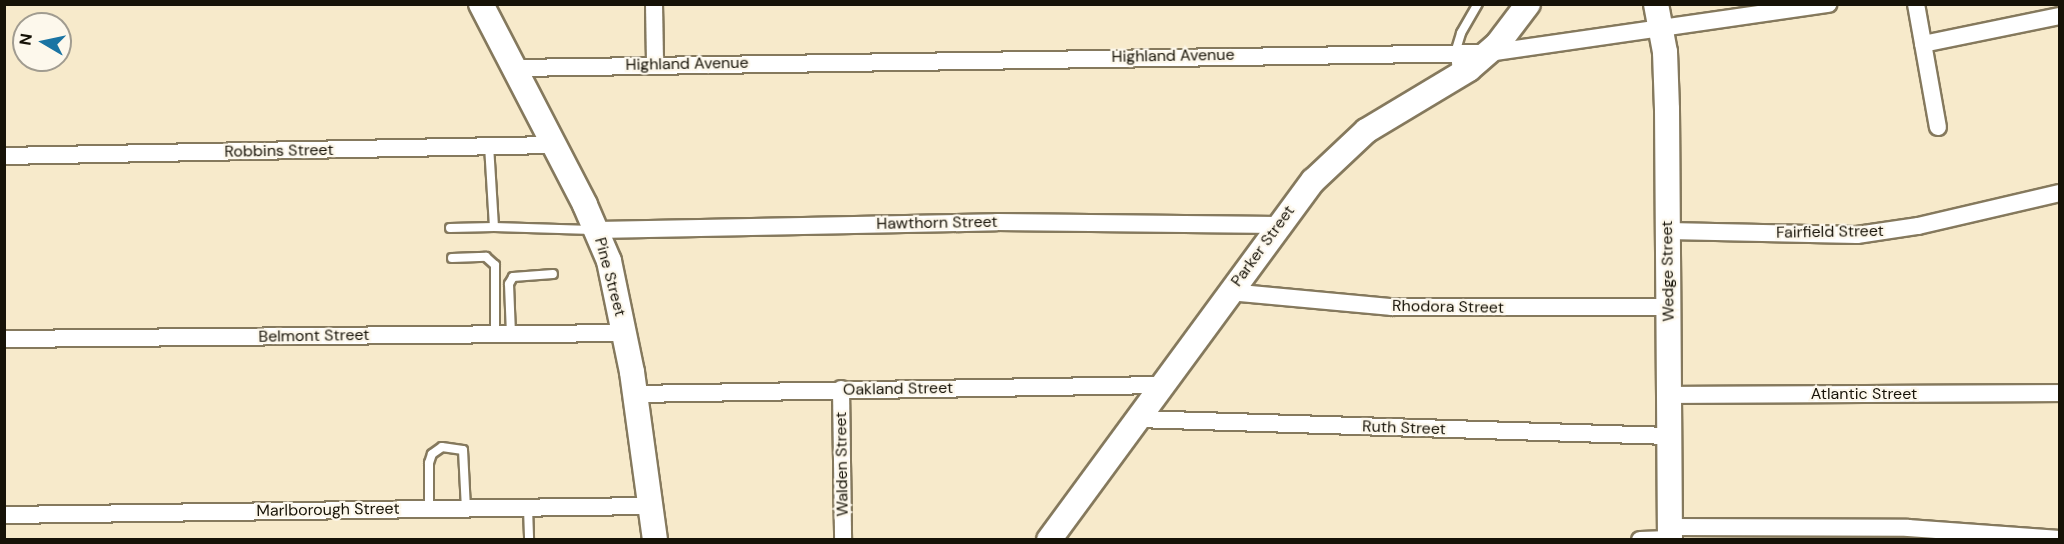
<!DOCTYPE html>
<style>
body{margin:0}
#map{position:relative;width:2064px;height:544px;overflow:hidden;background:#f7eacb;font-family:"DM Sans",sans-serif}
div>[style]{position:absolute}
.roads{filter:drop-shadow(2px 0 #85795d) drop-shadow(-2px 0 #85795d) drop-shadow(0 2px #85795d) drop-shadow(0 -2px #85795d)}
.lane>*{height:8px;margin:-4px;padding:0 4px;transform-origin:4px;border-radius:4px;background:#fff}
.street>*{height:16px;margin:-8px;padding:0 8px;transform-origin:8px;border-radius:8px;background:#fff}
.secondary>*{height:24px;margin:-12px;padding:0 12px;transform-origin:12px;border-radius:12px;background:#fff}
span{translate:-50% -50%;white-space:nowrap;text-align:center;line-height:1.15;-webkit-text-stroke:4.5px #fdf8ec;paint-order:stroke}
.street-label{font-size:16px;color:#161207}
.frame{position:absolute;inset:0;border:6px solid #161207;pointer-events:none}
.north{position:absolute;left:12px;top:12px;width:60px;height:60px;box-sizing:border-box;background:#fdf8ec;border:2px solid #a19c90;border-radius:50%;rotate:279deg;font-size:16px;font-weight:700;line-height:24px;text-align:center;color:#161207}
.north::after{content:'';display:block;margin:auto;width:21px;height:27px;background:#1a74a3;clip-path:polygon(50% 0,100% 100%,50% 72%,0 100%)}
</style>
<div id="map">
<div class="roads">
<div class="lane">
<div style="left:1457px;top:74px;width:21px;rotate:-95deg"></div>
<div style="left:1455px;top:53px;width:21px;rotate:-73deg"></div>
<div style="left:1461px;top:33px;width:34px;rotate:-60deg"></div>
<div style="left:494px;top:227px;width:98px;rotate:1.8deg"></div>
<div style="left:450px;top:228px;width:44px;rotate:-1.3deg"></div>
<div style="left:494px;top:227px;width:81px;rotate:-93.5deg"></div>
<div style="left:452px;top:258px;width:34px;rotate:-2deg"></div>
<div style="left:486px;top:257px;width:12px;rotate:42deg"></div>
<div style="left:495px;top:265px;width:69px;rotate:90deg"></div>
<div style="left:511px;top:334px;width:50px;rotate:-92.3deg"></div>
<div style="left:509px;top:284px;width:8px;rotate:-60deg"></div>
<div style="left:513px;top:277px;width:40px;rotate:-4.3deg"></div>
<div style="left:528px;top:508px;width:32px;rotate:88deg"></div>
<div style="left:429px;top:509px;width:46px;rotate:-90deg"></div>
<div style="left:429px;top:463px;width:9px;rotate:-72deg"></div>
<div style="left:432px;top:454px;width:12px;rotate:-35deg"></div>
<div style="left:442px;top:447px;width:21px;rotate:8deg"></div>
<div style="left:463px;top:450px;width:59px;rotate:87.1deg"></div>
</div>
<div class="street">
<div style="left:654px;top:4px;width:60px;rotate:89deg"></div>
<div style="left:1916px;top:4px;width:125px;rotate:79.9deg"></div>
<div style="left:1923px;top:44px;width:140px;rotate:-11.6deg"></div>
<div style="left:515px;top:68px;width:973px;rotate:-0.88deg"></div>
<div style="left:1488px;top:53px;width:344px;rotate:-8.2deg"></div>
<div style="left:4px;top:156px;width:550px;rotate:-1.15deg"></div>
<div style="left:597px;top:230px;width:400px;rotate:-1.1deg"></div>
<div style="left:997px;top:222px;width:281px;rotate:0.6deg"></div>
<div style="left:1668px;top:231px;width:189px;rotate:1.2deg"></div>
<div style="left:1857px;top:235px;width:62px;rotate:-8.4deg"></div>
<div style="left:1918px;top:226px;width:146px;rotate:-13.1deg"></div>
<div style="left:1229px;top:292px;width:164px;rotate:5.3deg"></div>
<div style="left:1392px;top:307px;width:277px"></div>
<div style="left:4px;top:339px;width:620px;rotate:-0.55deg"></div>
<div style="left:841px;top:389px;width:151px;rotate:89.2deg"></div>
<div style="left:635px;top:394px;width:527px;rotate:-0.98deg"></div>
<div style="left:1669px;top:395px;width:391px;rotate:-0.3deg"></div>
<div style="left:1137px;top:419px;width:533px;rotate:1.83deg"></div>
<div style="left:4px;top:515px;width:647px;rotate:-0.8deg"></div>
<div style="left:1670px;top:527px;width:238px;rotate:0.2deg"></div>
<div style="left:1908px;top:528px;width:152px;rotate:4.1deg"></div>
<div style="left:1640px;top:540px;width:30px;rotate:-2deg"></div>
</div>
<div class="secondary">
<div style="left:481px;top:4px;width:226px;rotate:62.6deg"></div>
<div style="left:585px;top:205px;width:61px;rotate:66.8deg"></div>
<div style="left:609px;top:261px;width:113px;rotate:78.3deg"></div>
<div style="left:632px;top:372px;width:170px;rotate:82.2deg"></div>
<div style="left:1656px;top:4px;width:49px;rotate:79.4deg"></div>
<div style="left:1665px;top:52px;width:57px;rotate:88deg"></div>
<div style="left:1667px;top:109px;width:431px;rotate:89.6deg"></div>
<div style="left:1049px;top:540px;width:446px;rotate:-53.7deg"></div>
<div style="left:1313px;top:181px;width:73px;rotate:-43.3deg"></div>
<div style="left:1366px;top:131px;width:120px;rotate:-31deg"></div>
<div style="left:1469px;top:69px;width:37px;rotate:-41deg"></div>
<div style="left:1497px;top:45px;width:51px;rotate:-52.9deg"></div>
</div>
</div>
<div class="street-label">
<span style="left:1173px;top:56px;rotate:-1deg">Highland Avenue</span>
<span style="left:687px;top:64px;rotate:-1deg">Highland Avenue</span>
<span style="left:279px;top:151px;rotate:-1deg">Robbins Street</span>
<span style="left:937px;top:223px;rotate:-1deg">Hawthorn Street</span>
<span style="left:1830px;top:232px;rotate:-1deg">Fairfield Street</span>
<span style="left:1263px;top:246px;rotate:-54deg">Parker Street</span>
<span style="left:1668px;top:271px;rotate:-91deg">Wedge Street</span>
<span style="left:610px;top:277px;rotate:75deg">Pine Street</span>
<span style="left:1448px;top:307px;rotate:1deg">Rhodora Street</span>
<span style="left:314px;top:336px;rotate:-1deg">Belmont Street</span>
<span style="left:898px;top:389px;rotate:-1deg">Oakland Street</span>
<span style="left:1864px;top:394px">Atlantic Street</span>
<span style="left:1404px;top:428px;rotate:2deg">Ruth Street</span>
<span style="left:842px;top:464px;rotate:-91deg">Walden Street</span>
<span style="left:328px;top:510px;rotate:-1deg">Marlborough Street</span>
</div>
<div class="frame"></div>
<div class="north">N</div>
</div>
